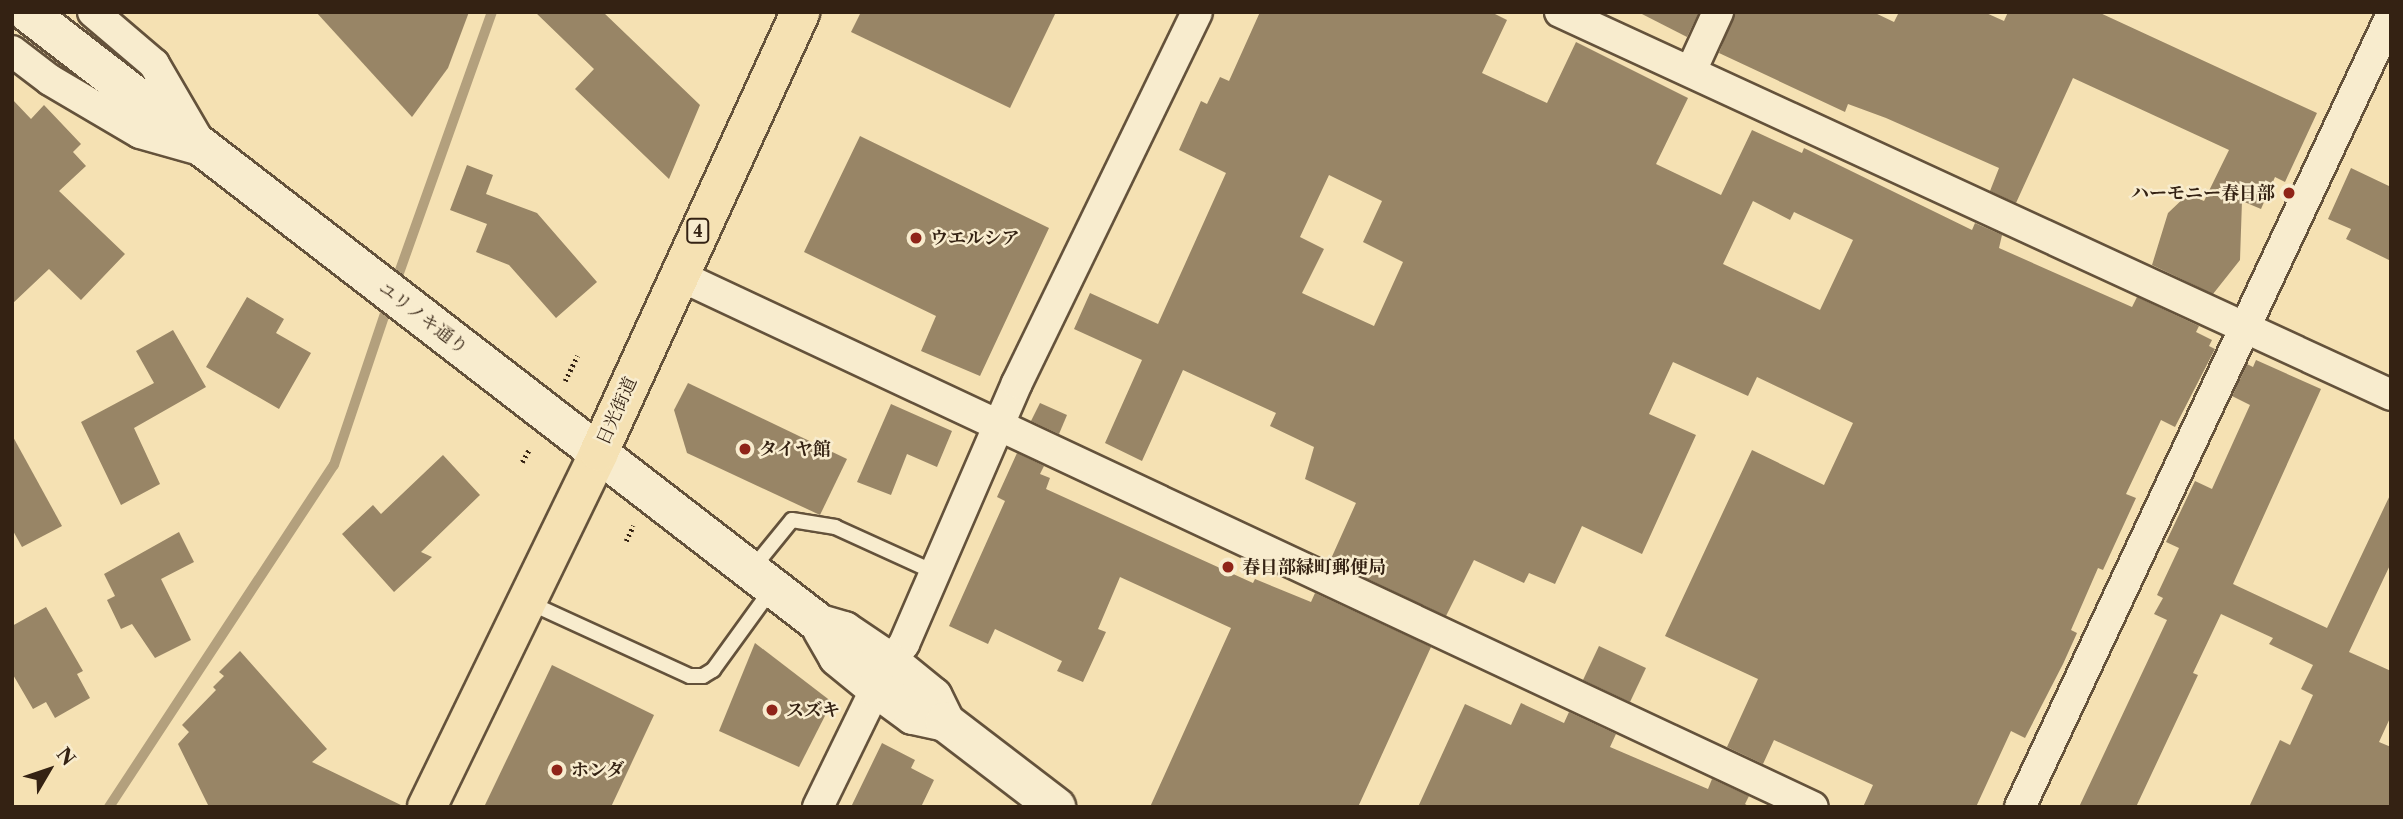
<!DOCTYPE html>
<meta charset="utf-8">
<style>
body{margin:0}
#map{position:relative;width:2403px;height:819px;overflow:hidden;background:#f5e1b3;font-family:"Libre Caslon Text","Noto Serif JP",serif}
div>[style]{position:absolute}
.stream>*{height:10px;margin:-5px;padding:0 5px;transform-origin:5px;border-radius:5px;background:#b3a07d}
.building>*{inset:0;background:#988566}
.path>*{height:4.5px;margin-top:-2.25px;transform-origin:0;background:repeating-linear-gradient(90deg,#342213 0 2px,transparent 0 5.5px)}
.roads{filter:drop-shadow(2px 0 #64523b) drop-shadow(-2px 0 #64523b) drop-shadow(0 2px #64523b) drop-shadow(0 -2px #64523b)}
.lane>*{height:14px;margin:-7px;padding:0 7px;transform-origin:7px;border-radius:7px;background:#f8ecce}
.street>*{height:30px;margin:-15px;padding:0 15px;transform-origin:15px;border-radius:15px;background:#f8ecce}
.secondary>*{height:38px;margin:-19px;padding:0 19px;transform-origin:19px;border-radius:19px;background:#f8ecce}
.highway>*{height:38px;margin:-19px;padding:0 19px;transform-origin:19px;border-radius:19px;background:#f5e1b3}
.dots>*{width:19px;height:19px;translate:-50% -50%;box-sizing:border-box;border:4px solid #f8ecce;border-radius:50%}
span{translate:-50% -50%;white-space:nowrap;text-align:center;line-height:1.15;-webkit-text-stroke:5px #f8ecce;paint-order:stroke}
.shield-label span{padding:2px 5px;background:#f8ecce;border:2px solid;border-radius:5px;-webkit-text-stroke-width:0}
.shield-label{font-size:16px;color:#342213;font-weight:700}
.poi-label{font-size:18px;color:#342213;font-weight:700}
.right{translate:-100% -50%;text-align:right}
.left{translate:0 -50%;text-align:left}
.street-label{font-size:18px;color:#342213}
.frame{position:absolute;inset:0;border:14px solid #342213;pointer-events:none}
.north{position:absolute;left:14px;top:735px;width:70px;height:70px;-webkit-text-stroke:5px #f8ecce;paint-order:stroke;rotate:51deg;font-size:19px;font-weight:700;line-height:28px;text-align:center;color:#342213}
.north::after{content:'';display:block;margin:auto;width:24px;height:32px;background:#342213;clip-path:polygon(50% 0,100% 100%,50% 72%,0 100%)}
</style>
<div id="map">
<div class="stream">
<div style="left:394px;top:287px;width:292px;rotate:-70.4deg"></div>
<div style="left:109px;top:807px;width:409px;rotate:-56.7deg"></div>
<div style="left:334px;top:465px;width:172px;rotate:-71.4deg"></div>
</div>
<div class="building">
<div style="clip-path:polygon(316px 12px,469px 12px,448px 68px,412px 117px)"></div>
<div style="clip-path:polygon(535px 12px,603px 12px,700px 105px,669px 179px,575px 89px,594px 69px)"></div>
<div style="clip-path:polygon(861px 12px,1056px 12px,1010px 108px,851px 32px)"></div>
<div style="clip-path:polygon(evenodd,1260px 12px,1491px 12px,1507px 20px,1482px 73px,1547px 103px,1576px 42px,1688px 98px,1656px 164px,1721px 195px,1752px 130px,1802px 153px,1804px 148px,1972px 230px,1975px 223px,2002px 235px,1999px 248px,2132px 307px,2137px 297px,2199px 326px,2196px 332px,2212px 340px,2209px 346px,2215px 349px,2175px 427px,2161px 420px,2126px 494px,2136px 498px,2103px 570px,2098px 568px,2071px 630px,2077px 633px,2063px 664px,2025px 738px,2011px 731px,1976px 807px,1863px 807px,1873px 785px,1774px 740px,1763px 764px,1727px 747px,1758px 679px,1665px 636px,1752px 450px,1824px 485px,1853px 423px,1757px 377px,1748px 396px,1673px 362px,1649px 414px,1696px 435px,1642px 554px,1582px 526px,1555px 584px,1529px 573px,1524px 583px,1474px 560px,1446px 616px,1330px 561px,1356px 503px,1305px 479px,1314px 447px,1270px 426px,1276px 413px,1183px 370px,1142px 461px,1105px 443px,1142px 360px,1074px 329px,1090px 293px,1158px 324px,1226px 173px,1179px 150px,1201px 101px,1207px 104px,1220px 77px,1229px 81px,1260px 12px,1329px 175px,1382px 201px,1363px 242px,1403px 262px,1374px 326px,1302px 293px,1324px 249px,1300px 237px,1329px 175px,1260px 12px,1753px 201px,1790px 220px,1794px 212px,1853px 240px,1820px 310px,1723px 264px,1753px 201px)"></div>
<div style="clip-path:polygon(1638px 12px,1699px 12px,1687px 37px)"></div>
<div style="clip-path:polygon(1735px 12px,1873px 12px,1894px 22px,1899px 12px,1984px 12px,2004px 21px,2008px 12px,2098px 12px,2317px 113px,2285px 182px,2275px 177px,2261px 209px,2242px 201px,2240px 260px,2213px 294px,2152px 265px,2168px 213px,2188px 194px,2204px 201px,2229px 150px,2073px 78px,2016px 203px,1990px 191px,1999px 168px,1886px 118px,1848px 104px,1845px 112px,1719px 53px)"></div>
<div style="clip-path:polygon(12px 99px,31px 119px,44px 105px,81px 144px,73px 152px,86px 166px,59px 191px,125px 254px,81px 300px,49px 269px,12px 304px)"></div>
<div style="clip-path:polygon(860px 136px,1049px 228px,980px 376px,921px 351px,936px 316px,804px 252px)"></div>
<div style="clip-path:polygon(467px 165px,493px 175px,486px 194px,537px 213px,597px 282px,556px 318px,509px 265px,476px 252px,487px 224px,450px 210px)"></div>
<div style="clip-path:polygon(2351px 168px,2391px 187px,2391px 261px,2346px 239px,2351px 229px,2328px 219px)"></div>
<div style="clip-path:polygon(247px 297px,284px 319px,276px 333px,311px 353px,279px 409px,206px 367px)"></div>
<div style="clip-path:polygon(173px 330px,206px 387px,134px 428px,160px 484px,121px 505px,81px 422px,154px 383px,136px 351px)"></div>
<div style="clip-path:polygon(2256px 360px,2321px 389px,2233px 584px,2327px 628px,2391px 493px,2391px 563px,2349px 652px,2391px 671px,2391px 716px,2379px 742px,2391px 747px,2391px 807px,2249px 807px,2280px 740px,2290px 745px,2313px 695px,2301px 689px,2313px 665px,2269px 644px,2273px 638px,2221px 614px,2193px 673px,2198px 675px,2136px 807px,2079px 807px,2167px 620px,2154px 614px,2163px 598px,2157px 595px,2179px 548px,2166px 542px,2195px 481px,2212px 489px,2250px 405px,2232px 396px,2247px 364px,2253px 367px)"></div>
<div style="clip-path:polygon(688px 383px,847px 459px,820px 515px,687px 453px,674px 410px)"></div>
<div style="clip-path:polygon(1040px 403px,1067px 415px,1059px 434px,1031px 421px)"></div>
<div style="clip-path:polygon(891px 404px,952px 431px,937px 467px,907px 454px,891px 495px,857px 482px)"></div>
<div style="clip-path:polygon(12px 435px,62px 526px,22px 547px,12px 529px)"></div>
<div style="clip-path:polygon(1017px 453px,1044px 466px,1040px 474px,1050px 478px,1046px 489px,1253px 583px,1255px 579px,1311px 602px,1315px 593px,1431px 647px,1358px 807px,1150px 807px,1231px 628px,1120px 577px,1098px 629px,1106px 632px,1083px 682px,1057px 671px,1062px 661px,995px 629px,988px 644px,949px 626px,1005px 501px,997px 497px)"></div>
<div style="clip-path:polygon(443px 455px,480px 495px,421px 552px,432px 557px,394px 592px,342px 534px,373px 505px,381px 514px)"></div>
<div style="clip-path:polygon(179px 532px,194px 562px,161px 579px,191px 640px,155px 658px,132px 624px,121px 629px,107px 600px,115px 596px,104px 574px)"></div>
<div style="clip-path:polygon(46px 607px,83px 671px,77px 674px,90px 698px,55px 718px,46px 702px,33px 709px,12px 673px,12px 626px)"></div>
<div style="clip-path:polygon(755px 643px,832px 702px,799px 767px,719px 731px)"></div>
<div style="clip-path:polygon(1599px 646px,1646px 668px,1630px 702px,1583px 680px)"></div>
<div style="clip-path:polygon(240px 651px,327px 749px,312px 762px,405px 807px,209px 807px,178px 744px,189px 732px,182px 725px,216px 690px,213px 687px,224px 676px,219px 672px)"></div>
<div style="clip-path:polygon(552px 665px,654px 715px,611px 807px,484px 807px)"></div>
<div style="clip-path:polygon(1521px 703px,1564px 723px,1569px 712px,1616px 734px,1610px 747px,1708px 789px,1712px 779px,1749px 796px,1745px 804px,1750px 807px,1418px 807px,1465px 704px,1511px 725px)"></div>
<div style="clip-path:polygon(882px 743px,915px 760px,911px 768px,934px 780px,921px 807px,851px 807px)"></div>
</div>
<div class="path">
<div style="left:565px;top:381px;width:28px;rotate:-64deg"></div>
<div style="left:522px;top:462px;width:16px;rotate:-60deg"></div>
<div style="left:626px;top:541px;width:17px;rotate:-65deg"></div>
</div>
<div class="roads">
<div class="lane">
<div style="left:752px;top:569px;width:63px;rotate:-50.8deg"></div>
<div style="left:792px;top:520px;width:44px;rotate:9.2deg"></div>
<div style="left:835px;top:527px;width:109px;rotate:24.4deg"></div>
<div style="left:528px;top:602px;width:178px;rotate:24.6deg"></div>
<div style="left:690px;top:676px;width:13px"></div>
<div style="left:703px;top:676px;width:12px;rotate:-31deg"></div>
<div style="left:713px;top:670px;width:99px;rotate:-54.1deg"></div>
</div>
<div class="street">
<div style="left:93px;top:12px;width:80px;rotate:40.4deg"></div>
<div style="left:154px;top:64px;width:86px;rotate:59.8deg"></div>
<div style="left:1560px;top:12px;width:915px;rotate:24.74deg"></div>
<div style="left:12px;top:51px;width:48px;rotate:37.3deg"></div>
<div style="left:50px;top:80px;width:104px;rotate:30.5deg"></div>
<div style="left:140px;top:133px;width:59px;rotate:15.7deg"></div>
<div style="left:1691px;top:71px;width:65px;rotate:-65.4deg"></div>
<div style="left:678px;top:275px;width:1253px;rotate:25.11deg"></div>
<div style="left:890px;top:662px;width:23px;rotate:-52deg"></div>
<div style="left:904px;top:644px;width:284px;rotate:-66.6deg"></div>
<div style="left:1017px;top:383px;width:412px;rotate:-64.1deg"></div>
<div style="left:818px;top:807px;width:132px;rotate:-64deg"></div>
<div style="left:2020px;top:807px;width:874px;rotate:-64.87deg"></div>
</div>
<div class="secondary">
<div style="left:27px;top:12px;width:1002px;rotate:37.66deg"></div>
<div style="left:820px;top:624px;width:25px;rotate:16deg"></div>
<div style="left:844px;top:631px;width:55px;rotate:34deg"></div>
<div style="left:890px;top:662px;width:55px;rotate:39.1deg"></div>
<div style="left:933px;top:697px;width:28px;rotate:64deg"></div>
<div style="left:822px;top:629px;width:32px;rotate:60deg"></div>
<div style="left:838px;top:657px;width:49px;rotate:39.2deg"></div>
<div style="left:876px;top:688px;width:46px;rotate:36.1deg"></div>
<div style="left:913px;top:715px;width:33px;rotate:12deg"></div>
<div style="left:945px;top:722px;width:140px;rotate:37.4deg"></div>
</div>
<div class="highway">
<div style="left:427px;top:807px;width:394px;rotate:-64.1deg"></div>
<div style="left:599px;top:452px;width:484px;rotate:-65.4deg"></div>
</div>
</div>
<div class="dots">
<div style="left:2289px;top:193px;background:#8f2418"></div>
<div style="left:916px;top:238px;background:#8f2418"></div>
<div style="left:745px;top:449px;background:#8f2418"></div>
<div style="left:1228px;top:567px;background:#8f2418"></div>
<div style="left:772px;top:710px;background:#8f2418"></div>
<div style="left:557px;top:770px;background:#8f2418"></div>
</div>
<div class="shield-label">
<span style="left:698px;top:231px">4</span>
</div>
<div class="poi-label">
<span class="right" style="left:2275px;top:193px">ハーモニー春日部</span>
<span class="left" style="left:930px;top:238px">ウエルシア</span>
<span class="left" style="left:759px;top:449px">タイヤ館</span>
<span class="left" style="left:1242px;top:567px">春日部緑町郵便局</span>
<span class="left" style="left:786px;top:710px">スズキ</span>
<span class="left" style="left:571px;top:770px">ホンダ</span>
</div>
<div class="street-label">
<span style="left:423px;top:318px;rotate:37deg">ユリノキ通り</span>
<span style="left:617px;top:411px;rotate:-66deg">日光街道</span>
</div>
<div class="frame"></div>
<div class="north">N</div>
</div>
